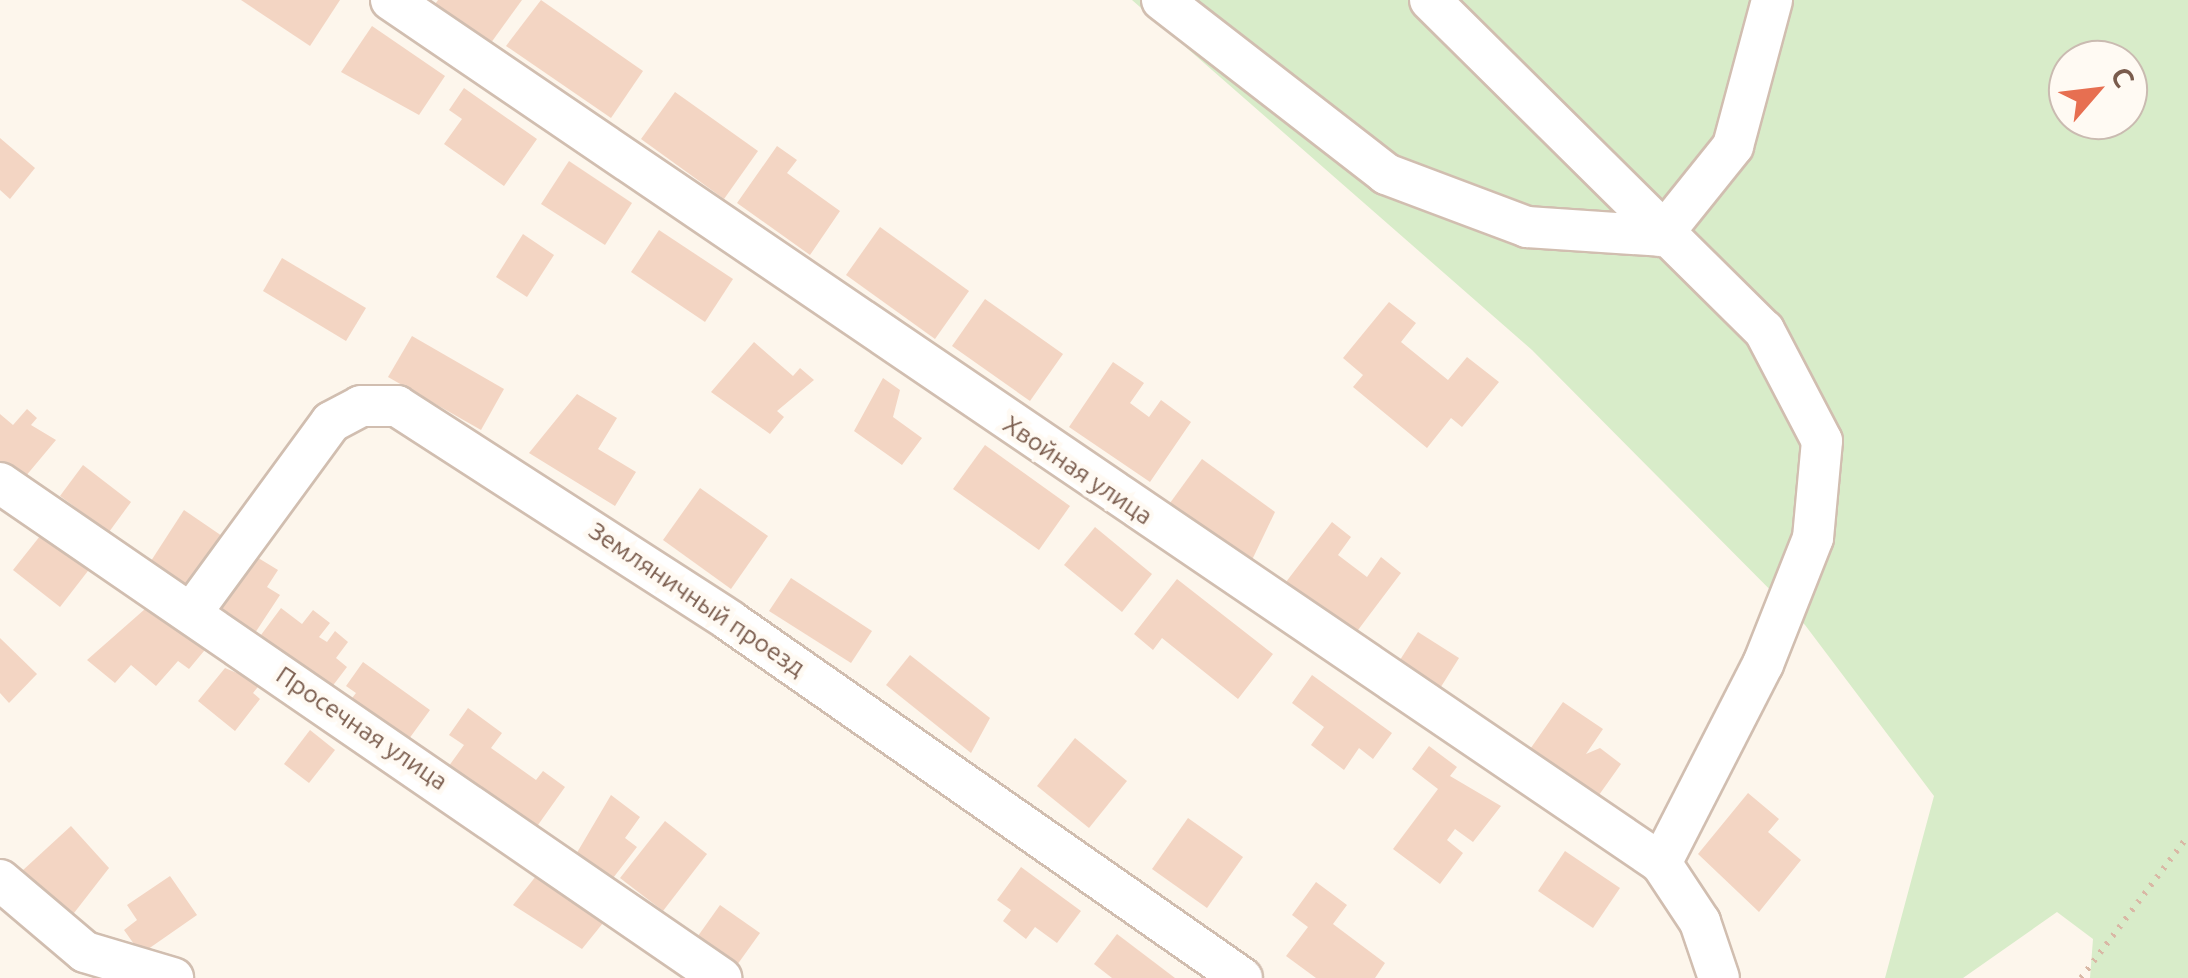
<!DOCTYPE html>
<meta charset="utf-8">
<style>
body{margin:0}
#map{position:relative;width:2188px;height:978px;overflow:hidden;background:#fdf6ec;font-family:Ubuntu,sans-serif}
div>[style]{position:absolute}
.green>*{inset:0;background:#d8ecc9}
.building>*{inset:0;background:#f3d5c3}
.path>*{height:6px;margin-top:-3px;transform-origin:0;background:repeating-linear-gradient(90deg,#d9b8a5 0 2.5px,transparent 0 10.5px)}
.roads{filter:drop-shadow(2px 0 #d1beb0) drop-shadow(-2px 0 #d1beb0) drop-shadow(0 2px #d1beb0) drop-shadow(0 -2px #d1beb0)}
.minor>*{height:40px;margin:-20px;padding:0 20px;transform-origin:20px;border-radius:20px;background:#fff}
span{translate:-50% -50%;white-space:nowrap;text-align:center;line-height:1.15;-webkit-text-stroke:9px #fffaf3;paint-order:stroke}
.street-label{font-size:25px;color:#7a5c4d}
.north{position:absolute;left:2048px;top:40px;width:100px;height:100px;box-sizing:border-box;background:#fffaf3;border:2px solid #cabbb1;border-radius:50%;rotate:62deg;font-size:28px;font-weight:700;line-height:40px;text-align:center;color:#7a5c4d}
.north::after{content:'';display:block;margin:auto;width:35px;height:45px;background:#e76f51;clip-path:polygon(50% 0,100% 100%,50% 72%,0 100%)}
</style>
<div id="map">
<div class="green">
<div style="clip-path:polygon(evenodd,1132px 0,2188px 0,2188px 978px,2090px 978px,2093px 939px,2057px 912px,1963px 978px,1885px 978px,1934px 796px,1805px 625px,1532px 350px,1132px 0,2068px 60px,2128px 60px,2128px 120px,2068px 120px,2068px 60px)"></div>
</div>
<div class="building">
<div style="clip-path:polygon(241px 0,340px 0,310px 46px)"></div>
<div style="clip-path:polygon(438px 0,522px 0,488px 47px,433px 7px)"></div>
<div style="clip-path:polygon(541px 0,643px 71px,611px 118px,506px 46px)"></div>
<div style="clip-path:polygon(372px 26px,445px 76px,419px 115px,341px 72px)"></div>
<div style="clip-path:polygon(464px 88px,537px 139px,504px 186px,444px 144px,462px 119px,449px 110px)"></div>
<div style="clip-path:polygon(675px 92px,758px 151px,724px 199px,641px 139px)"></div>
<div style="clip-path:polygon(0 138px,35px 168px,10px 199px,0 190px)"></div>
<div style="clip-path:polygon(777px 146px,797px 160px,787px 173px,840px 211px,810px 255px,737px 203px)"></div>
<div style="clip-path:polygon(569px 161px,632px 203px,605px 245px,541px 204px)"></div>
<div style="clip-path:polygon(880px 227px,969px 291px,935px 339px,846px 275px)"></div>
<div style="clip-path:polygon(659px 230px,733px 279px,705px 322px,631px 272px)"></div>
<div style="clip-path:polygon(523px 234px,554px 255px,527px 297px,496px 277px)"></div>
<div style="clip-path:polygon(282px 258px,366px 308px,346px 341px,263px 291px)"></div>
<div style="clip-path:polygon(985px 299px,1063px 354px,1030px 401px,952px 346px)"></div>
<div style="clip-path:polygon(1389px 302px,1416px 323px,1401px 342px,1448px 380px,1467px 357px,1499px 382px,1462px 427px,1451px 418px,1427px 448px,1353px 387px,1363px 375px,1343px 358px)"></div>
<div style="clip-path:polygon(412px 336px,504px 389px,481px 430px,388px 377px)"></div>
<div style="clip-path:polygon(754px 342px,793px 376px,800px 368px,814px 380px,777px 411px,784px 417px,770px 434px,711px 392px)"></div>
<div style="clip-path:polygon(1113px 362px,1144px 383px,1130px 403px,1149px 417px,1161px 400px,1191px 422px,1150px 482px,1069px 427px)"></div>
<div style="clip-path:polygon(883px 378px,900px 390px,893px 417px,922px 438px,902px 465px,854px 431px)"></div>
<div style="clip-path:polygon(577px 394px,617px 418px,598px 449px,636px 472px,615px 506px,529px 453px)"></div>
<div style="clip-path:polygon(27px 409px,37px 418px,31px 425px,56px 440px,20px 483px,0 465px,0 414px,13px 425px)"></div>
<div style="clip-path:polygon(985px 445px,1070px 506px,1039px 550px,953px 489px)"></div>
<div style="clip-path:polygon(1202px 459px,1275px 512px,1251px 562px,1170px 503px)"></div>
<div style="clip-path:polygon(83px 465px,131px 502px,109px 532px,60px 496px)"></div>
<div style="clip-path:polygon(700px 488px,768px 536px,731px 589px,663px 540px)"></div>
<div style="clip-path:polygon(184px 510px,222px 536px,187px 589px,149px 564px)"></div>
<div style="clip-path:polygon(1332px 522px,1351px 537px,1338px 555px,1367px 577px,1381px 557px,1401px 573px,1355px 634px,1286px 582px)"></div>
<div style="clip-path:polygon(1095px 527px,1152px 574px,1122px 612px,1064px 565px)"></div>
<div style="clip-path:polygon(44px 531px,91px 567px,60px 607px,13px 570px)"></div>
<div style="clip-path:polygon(255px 556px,278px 570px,267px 587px,280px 595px,251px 639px,216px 616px)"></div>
<div style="clip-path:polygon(791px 578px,872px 631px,851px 663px,769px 611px)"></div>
<div style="clip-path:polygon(1177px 579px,1273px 654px,1238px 699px,1162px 638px,1153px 650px,1134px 634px)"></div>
<div style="clip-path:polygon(281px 608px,302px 624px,313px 610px,330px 623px,319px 637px,327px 642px,335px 631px,348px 642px,336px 658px,347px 667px,328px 692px,258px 639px)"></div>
<div style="clip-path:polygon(145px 609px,160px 620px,168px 610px,209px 645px,189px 669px,178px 661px,156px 686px,131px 665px,115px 683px,87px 660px)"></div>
<div style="clip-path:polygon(1418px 632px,1459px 658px,1439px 690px,1398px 663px)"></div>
<div style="clip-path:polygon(0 638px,37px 674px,9px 703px,0 693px)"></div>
<div style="clip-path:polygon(910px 655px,990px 718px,971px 753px,886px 685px)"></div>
<div style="clip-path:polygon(363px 662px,430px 710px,406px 743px,349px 702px,356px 693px,346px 686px)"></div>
<div style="clip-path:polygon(225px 668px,261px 683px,253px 693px,260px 699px,235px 731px,198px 701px)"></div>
<div style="clip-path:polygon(1312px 675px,1392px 733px,1373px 759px,1359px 748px,1344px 770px,1311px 745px,1324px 727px,1292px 703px)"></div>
<div style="clip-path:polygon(1563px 702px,1603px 729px,1586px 754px,1600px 748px,1621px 764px,1594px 802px,1526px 755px)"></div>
<div style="clip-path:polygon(468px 708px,502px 733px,491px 748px,536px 780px,543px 771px,565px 787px,533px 832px,446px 770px,464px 745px,449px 735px)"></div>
<div style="clip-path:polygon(310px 730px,335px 750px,309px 783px,284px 764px)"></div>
<div style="clip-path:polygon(1075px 738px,1127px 781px,1089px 828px,1037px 786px)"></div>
<div style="clip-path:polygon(1429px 746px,1457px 767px,1450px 776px,1501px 806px,1473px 842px,1455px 829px,1447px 840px,1463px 853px,1440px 884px,1393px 849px,1438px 789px,1412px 769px)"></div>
<div style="clip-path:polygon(1748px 793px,1779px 819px,1768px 832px,1801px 860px,1759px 912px,1698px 854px)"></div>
<div style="clip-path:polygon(611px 795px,640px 817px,625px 838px,637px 847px,610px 882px,575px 856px)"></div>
<div style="clip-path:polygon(1188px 818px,1243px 857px,1207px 908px,1152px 869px)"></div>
<div style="clip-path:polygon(665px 821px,707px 854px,663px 911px,620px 878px)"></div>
<div style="clip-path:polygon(71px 826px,109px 868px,67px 922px,22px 871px)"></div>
<div style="clip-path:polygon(1565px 851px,1620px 888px,1593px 928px,1538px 891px)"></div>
<div style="clip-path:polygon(1021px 867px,1081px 911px,1057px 943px,1035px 927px,1026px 939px,1003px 921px,1011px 910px,997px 900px)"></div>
<div style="clip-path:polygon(540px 871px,603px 923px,582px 949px,513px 905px)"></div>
<div style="clip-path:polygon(170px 876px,197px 915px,141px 954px,124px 930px,137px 920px,127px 905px)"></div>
<div style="clip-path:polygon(1316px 882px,1347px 905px,1333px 924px,1385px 963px,1375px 978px,1316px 978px,1286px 956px,1308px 927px,1292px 915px)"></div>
<div style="clip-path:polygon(720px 905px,760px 933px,732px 972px,693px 943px)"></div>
<div style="clip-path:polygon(1117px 934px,1175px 978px,1112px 978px,1094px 964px)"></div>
</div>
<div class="path">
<div style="left:2081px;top:978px;width:178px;rotate:-53deg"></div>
</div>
<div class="roads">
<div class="minor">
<div style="left:391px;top:0;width:1535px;rotate:34.2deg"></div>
<div style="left:1661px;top:863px;width:71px;rotate:56.5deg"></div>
<div style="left:1700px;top:922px;width:59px;rotate:71.3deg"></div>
<div style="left:1162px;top:0;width:284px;rotate:37.8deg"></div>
<div style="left:1386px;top:174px;width:151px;rotate:20.6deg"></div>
<div style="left:1527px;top:227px;width:134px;rotate:3.8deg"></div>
<div style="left:1661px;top:236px;width:115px;rotate:-51.3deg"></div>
<div style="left:1733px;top:146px;width:151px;rotate:-75deg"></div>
<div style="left:1430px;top:0;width:470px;rotate:44.7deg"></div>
<div style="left:1764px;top:330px;width:125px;rotate:62.4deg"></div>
<div style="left:1822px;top:441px;width:97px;rotate:95.3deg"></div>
<div style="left:1813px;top:538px;width:136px;rotate:111.6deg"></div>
<div style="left:1763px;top:664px;width:224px;rotate:117.1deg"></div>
<div style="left:0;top:483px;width:875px;rotate:34.47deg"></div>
<div style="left:192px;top:612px;width:235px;rotate:-53.8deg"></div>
<div style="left:331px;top:422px;width:34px;rotate:-28deg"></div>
<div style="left:361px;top:406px;width:36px"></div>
<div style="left:397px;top:406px;width:396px;rotate:32.8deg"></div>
<div style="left:730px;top:621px;width:624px;rotate:34.89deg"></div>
<div style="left:0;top:880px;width:111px;rotate:40.3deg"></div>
<div style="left:85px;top:952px;width:92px;rotate:16.5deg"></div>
</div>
</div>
<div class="street-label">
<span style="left:1078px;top:470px;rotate:34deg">Хвойная улица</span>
<span style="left:697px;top:599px;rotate:34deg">Земляничный проезд</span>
<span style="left:362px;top:728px;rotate:34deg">Просечная улица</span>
</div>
<div class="north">С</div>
</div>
